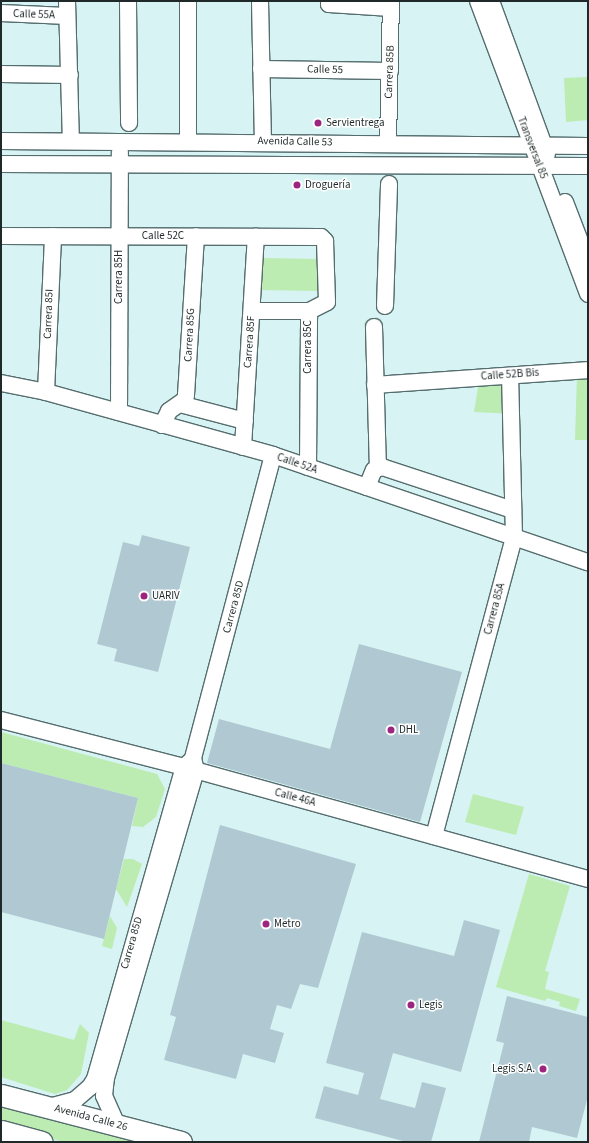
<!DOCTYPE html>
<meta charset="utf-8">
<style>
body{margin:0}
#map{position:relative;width:589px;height:1143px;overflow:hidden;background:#d7f3f3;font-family:"Source Sans 3",sans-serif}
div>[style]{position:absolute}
.green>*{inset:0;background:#bcecb2}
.building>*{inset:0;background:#b0c8d2}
.roads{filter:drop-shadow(1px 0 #556d6e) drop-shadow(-1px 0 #556d6e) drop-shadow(0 1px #556d6e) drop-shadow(0 -1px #556d6e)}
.minor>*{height:16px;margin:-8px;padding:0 8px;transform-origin:8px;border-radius:8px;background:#fff}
.major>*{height:21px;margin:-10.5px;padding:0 10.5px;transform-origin:10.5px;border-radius:10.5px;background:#fff}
.dots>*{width:11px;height:11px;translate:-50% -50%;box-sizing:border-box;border:2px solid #fff;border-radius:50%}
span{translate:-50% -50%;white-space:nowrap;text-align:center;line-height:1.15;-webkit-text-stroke:3px #fff;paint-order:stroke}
.street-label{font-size:11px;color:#1f2929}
.poi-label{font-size:11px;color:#1f2929}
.left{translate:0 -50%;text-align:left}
.right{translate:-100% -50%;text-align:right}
.frame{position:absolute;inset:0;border:2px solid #1f2929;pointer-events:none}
</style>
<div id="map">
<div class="green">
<div style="clip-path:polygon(588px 77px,588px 120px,566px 122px,564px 78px)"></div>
<div style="clip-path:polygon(261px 258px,320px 259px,319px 291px,260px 290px)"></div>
<div style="clip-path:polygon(588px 373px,588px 440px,575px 440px,577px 374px)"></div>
<div style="clip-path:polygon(514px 379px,515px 414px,474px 412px,479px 381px)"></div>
<div style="clip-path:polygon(1px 732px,157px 774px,165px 789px,156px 817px,143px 827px,132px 826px,138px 798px,1px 763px)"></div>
<div style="clip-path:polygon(473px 794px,524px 807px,516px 835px,465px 822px)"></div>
<div style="clip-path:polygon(124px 859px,133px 859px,142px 864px,127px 907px,116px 889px)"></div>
<div style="clip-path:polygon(529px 874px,570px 886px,545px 971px,549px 972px,545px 989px,580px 999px,576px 1011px,559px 1006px,560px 1002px,547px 998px,545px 1001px,496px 987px)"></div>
<div style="clip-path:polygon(110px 916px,117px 928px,112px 949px,102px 946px)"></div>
<div style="clip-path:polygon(1px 1020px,74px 1040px,80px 1024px,89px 1033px,81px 1074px,67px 1090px,55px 1094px,1px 1077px)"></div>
<div style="clip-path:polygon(1px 1101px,150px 1142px,64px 1142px,1px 1126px)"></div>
</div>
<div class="building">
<div style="clip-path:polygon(142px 535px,190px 547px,158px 672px,114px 661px,117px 649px,97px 644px,123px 542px,139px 546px)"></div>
<div style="clip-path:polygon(359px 644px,462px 672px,420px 822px,207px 763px,219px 719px,330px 749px)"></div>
<div style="clip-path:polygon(1px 763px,138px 798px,104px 939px,1px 912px)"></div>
<div style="clip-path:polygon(220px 825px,356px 864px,318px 988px,300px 984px,291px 1009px,277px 1005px,270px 1029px,284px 1033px,275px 1063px,243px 1054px,236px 1079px,164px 1060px,176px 1017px,170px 1015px)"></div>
<div style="clip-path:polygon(464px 920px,500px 930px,461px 1072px,393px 1053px,380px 1099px,415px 1108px,422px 1082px,446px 1088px,431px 1142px,407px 1142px,315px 1118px,324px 1086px,358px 1095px,364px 1073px,326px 1063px,362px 932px,454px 956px)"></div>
<div style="clip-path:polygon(507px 996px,588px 1017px,588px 1096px,577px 1138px,532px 1127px,529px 1142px,479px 1142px,504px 1043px,496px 1041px)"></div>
</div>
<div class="roads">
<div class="minor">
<div style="left:67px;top:1px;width:140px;rotate:88.4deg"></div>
<div style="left:128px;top:1px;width:122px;rotate:89.5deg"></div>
<div style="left:260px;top:1px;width:141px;rotate:88.8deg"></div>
<div style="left:329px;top:1px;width:3px;rotate:90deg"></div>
<div style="left:329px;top:4px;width:62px;rotate:3.7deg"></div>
<div style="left:478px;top:1px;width:313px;rotate:69.4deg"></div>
<div style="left:491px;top:1px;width:163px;rotate:69.9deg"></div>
<div style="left:1px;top:13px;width:66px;rotate:2.6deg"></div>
<div style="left:261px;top:69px;width:129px;rotate:0.9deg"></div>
<div style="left:1px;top:74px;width:69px;rotate:0.8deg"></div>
<div style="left:1px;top:141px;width:587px;rotate:0.49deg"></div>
<div style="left:188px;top:141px;width:140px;rotate:-90deg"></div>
<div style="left:388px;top:143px;width:142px;rotate:-88.8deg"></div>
<div style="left:1px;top:164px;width:587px;rotate:0.2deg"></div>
<div style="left:565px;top:202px;width:64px;rotate:69deg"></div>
<div style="left:1px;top:236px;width:320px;rotate:0.2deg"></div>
<div style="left:321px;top:237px;width:6px;rotate:45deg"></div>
<div style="left:325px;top:241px;width:61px;rotate:88.1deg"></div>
<div style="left:327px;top:302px;width:20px;rotate:153deg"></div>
<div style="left:385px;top:306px;width:122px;rotate:-88.1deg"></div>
<div style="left:252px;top:311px;width:57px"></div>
<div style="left:374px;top:327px;width:140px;rotate:88.4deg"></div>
<div style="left:1px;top:383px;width:46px;rotate:11.3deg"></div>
<div style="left:46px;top:392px;width:236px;rotate:15.5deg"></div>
<div style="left:273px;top:455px;width:333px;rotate:18.8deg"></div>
<div style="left:375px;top:385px;width:214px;rotate:-4deg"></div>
<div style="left:46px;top:392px;width:156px;rotate:-87.4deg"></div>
<div style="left:180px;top:404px;width:67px;rotate:14.7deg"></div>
<div style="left:119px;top:412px;width:260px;rotate:-89.8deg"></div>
<div style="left:162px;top:425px;width:16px;rotate:-63deg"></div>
<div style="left:169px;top:411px;width:19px;rotate:-35deg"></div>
<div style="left:185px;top:400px;width:5px;rotate:-79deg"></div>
<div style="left:186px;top:395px;width:159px;rotate:-86.4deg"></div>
<div style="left:243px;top:447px;width:211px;rotate:-86.5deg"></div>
<div style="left:308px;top:467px;width:156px;rotate:-89.6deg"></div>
<div style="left:367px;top:487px;width:18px;rotate:-68deg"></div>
<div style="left:374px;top:470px;width:9px;rotate:-21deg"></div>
<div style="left:382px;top:467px;width:138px;rotate:18.2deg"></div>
<div style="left:1px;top:720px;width:189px;rotate:14.4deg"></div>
<div style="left:184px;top:767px;width:419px;rotate:15.5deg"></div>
<div style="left:434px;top:836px;width:310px;rotate:-75deg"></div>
<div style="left:514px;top:537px;width:161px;rotate:-91.4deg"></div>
<div style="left:49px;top:1107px;width:27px;rotate:-15deg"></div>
<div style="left:75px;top:1100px;width:20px;rotate:-41deg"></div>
<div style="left:90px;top:1087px;width:9px;rotate:-58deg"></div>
<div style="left:95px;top:1079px;width:324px;rotate:-74.1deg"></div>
<div style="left:184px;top:767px;width:9px;rotate:-41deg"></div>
<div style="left:117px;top:1125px;width:32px;rotate:-114deg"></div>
<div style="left:104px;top:1096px;width:18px;rotate:-84deg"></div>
<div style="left:106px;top:1078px;width:320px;rotate:-73.7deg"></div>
<div style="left:196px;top:771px;width:13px;rotate:-103deg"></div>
<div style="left:193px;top:758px;width:313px;rotate:-75.2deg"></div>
</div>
<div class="major">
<div style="left:1px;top:1095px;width:186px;rotate:14.6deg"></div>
<div style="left:1px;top:1131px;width:42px;rotate:15deg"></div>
</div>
</div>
<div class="dots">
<div style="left:318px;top:123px;background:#9c257f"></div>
<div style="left:297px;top:185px;background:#9c257f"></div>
<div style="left:144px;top:596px;background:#9c257f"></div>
<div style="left:391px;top:730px;background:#9c257f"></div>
<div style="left:266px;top:924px;background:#9c257f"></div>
<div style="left:411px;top:1005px;background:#9c257f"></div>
<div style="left:543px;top:1069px;background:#9c257f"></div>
</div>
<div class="street-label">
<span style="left:34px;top:15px;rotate:2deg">Calle 55A</span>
<span style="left:325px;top:70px;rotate:1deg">Calle 55</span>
<span style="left:390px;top:72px;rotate:-88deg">Carrera 85B</span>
<span style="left:295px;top:142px;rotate:1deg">Avenida Calle 53</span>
<span style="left:532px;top:148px;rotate:69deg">Transversal 85</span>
<span style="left:163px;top:236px">Calle 52C</span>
<span style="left:119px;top:277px;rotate:-90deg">Carrera 85H</span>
<span style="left:49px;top:314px;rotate:-88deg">Carrera 85I</span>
<span style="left:190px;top:335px;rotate:-87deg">Carrera 85G</span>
<span style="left:250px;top:342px;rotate:-86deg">Carrera 85F</span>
<span style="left:308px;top:347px;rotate:-90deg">Carrera 85C</span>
<span style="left:510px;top:375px;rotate:-4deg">Calle 52B Bis</span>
<span style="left:297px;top:464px;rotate:19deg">Calle 52A</span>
<span style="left:234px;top:607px;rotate:-75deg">Carrera 85D</span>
<span style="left:495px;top:609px;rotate:-75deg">Carrera 85A</span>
<span style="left:295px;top:798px;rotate:15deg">Calle 46A</span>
<span style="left:132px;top:943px;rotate:-74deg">Carrera 85D</span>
<span style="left:91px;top:1118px;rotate:15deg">Avenida Calle 26</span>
</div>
<div class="poi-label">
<span class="left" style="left:326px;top:123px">Servientrega</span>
<span class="left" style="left:305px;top:185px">Droguería</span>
<span class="left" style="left:152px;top:596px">UARIV</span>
<span class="left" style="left:399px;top:730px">DHL</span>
<span class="left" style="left:274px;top:924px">Metro</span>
<span class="left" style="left:419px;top:1005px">Legis</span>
<span class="right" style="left:535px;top:1069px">Legis S.A.</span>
</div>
<div class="frame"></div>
</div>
